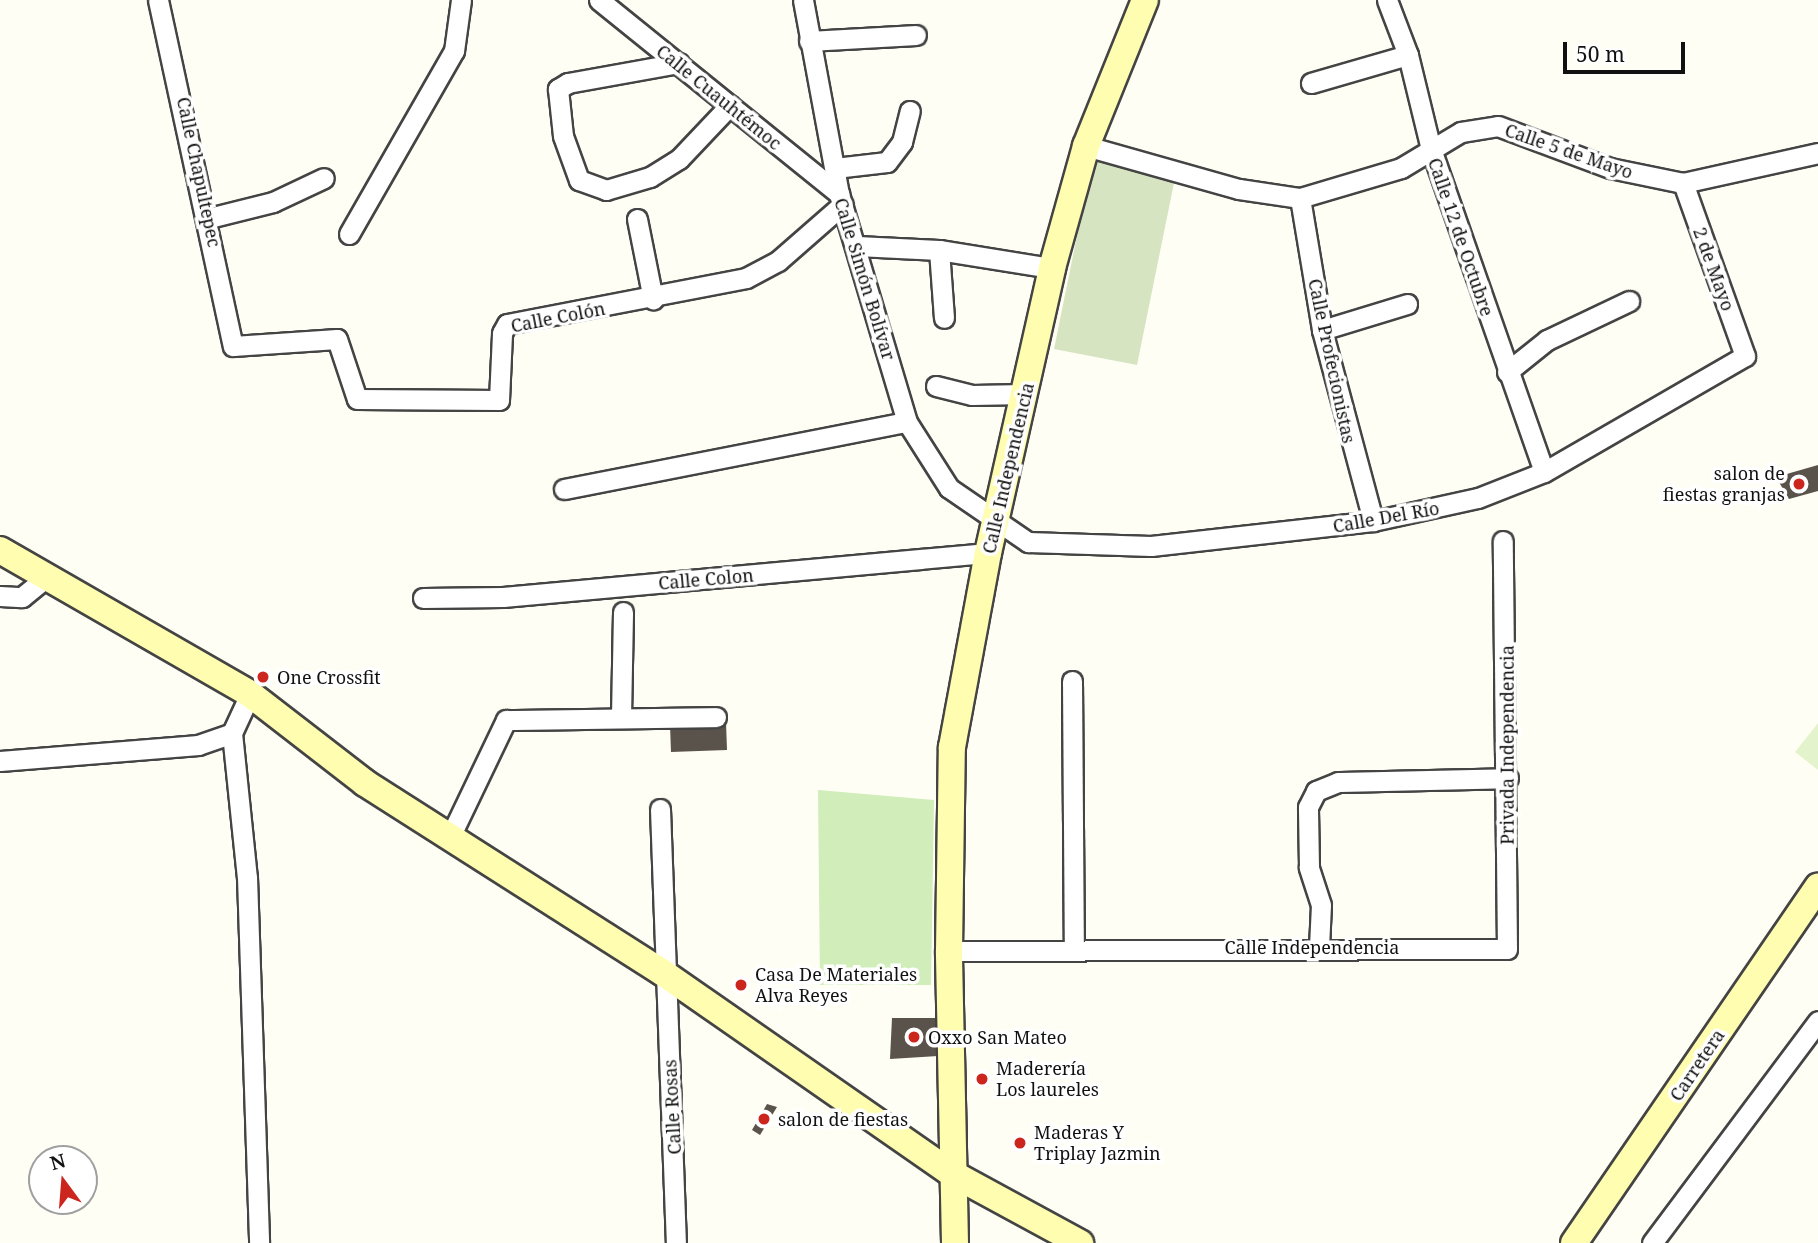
<!DOCTYPE html>
<meta charset="utf-8">
<style>
body{margin:0}
#map{position:relative;width:1818px;height:1243px;overflow:hidden;background:#fffef4;font-family:"Noto Serif",serif}
div>[style]{position:absolute}
.green>*{inset:0;background:#d0edba}
.cemetery>*{inset:0;background:#d6e4c2}
.pitch>*{inset:0;background:#e3f4cc}
.building>*{inset:0;background:#5a534c}
.roads{filter:drop-shadow(2px 0 #444) drop-shadow(-2px 0 #444) drop-shadow(0 2px #444) drop-shadow(0 -2px #444)}
.street>*{height:19px;margin:-9.5px;padding:0 9.5px;transform-origin:9.5px;border-radius:9.5px;background:#fff}
.secondary>*{height:26px;margin:-13px;padding:0 13px;transform-origin:13px;border-radius:13px;background:#fffdaf}
.dots>*{width:19px;height:19px;translate:-50% -50%;box-sizing:border-box;border:4px solid #fff;border-radius:50%}
span{translate:-50% -50%;white-space:nowrap;text-align:center;line-height:1.15;-webkit-text-stroke:7px #fff;paint-order:stroke}
.street-label{font-size:18px;color:#111}
.poi-label{font-size:18px;color:#111}
.right{translate:-100% -50%;text-align:right}
.left{translate:0 -50%;text-align:left}
.north{position:absolute;left:28px;top:1145px;width:70px;height:70px;box-sizing:border-box;background:#fff;border:2px solid #a0a0a0;border-radius:50%;rotate:344deg;font-size:19px;font-weight:700;line-height:28px;text-align:center;color:#111}
.north::after{content:'';display:block;margin:auto;width:24px;height:32px;background:#cb251e;clip-path:polygon(50% 0,100% 100%,50% 72%,0 100%)}
.scale{position:absolute;left:1563px;top:42px;width:122px;height:32px;box-sizing:border-box;border:4px solid #111;border-top:0;padding-left:9px;font-size:21px;line-height:24px;white-space:nowrap;color:#111;-webkit-text-stroke:5px #fff;paint-order:stroke}
</style>
<div id="map">
<div class="green">
<div style="clip-path:polygon(818px 790px,934px 800px,931px 985px,820px 985px)"></div>
</div>
<div class="cemetery">
<div style="clip-path:polygon(1093px 157px,1176px 173px,1137px 365px,1054px 349px)"></div>
</div>
<div class="pitch">
<div style="clip-path:polygon(1818px 723px,1818px 770px,1795px 752px)"></div>
</div>
<div class="building">
<div style="clip-path:polygon(1818px 465px,1818px 491px,1789px 499px,1776px 477px)"></div>
<div style="clip-path:polygon(726px 722px,727px 750px,671px 752px,670px 725px)"></div>
<div style="clip-path:polygon(892px 1018px,937px 1018px,938px 1056px,890px 1059px)"></div>
<div style="clip-path:polygon(767px 1104px,777px 1107px,760px 1135px,752px 1130px)"></div>
</div>
<div class="roads">
<div class="street">
<div style="left:158px;top:0;width:354px;rotate:77.8deg"></div>
<div style="left:233px;top:346px;width:104px;rotate:-3.9deg"></div>
<div style="left:337px;top:339px;width:63px;rotate:71.6deg"></div>
<div style="left:357px;top:399px;width:142px;rotate:0.4deg"></div>
<div style="left:499px;top:400px;width:67px;rotate:-87.4deg"></div>
<div style="left:502px;top:333px;width:10px;rotate:-61deg"></div>
<div style="left:507px;top:324px;width:243px;rotate:-10.9deg"></div>
<div style="left:746px;top:278px;width:36px;rotate:-28deg"></div>
<div style="left:778px;top:261px;width:86px;rotate:-41.2deg"></div>
<div style="left:599px;top:0;width:309px;rotate:38.9deg"></div>
<div style="left:803px;top:0;width:197px;rotate:79.5deg"></div>
<div style="left:839px;top:194px;width:238px;rotate:73.4deg"></div>
<div style="left:907px;top:422px;width:78px;rotate:57.5deg"></div>
<div style="left:949px;top:488px;width:96px;rotate:34.4deg"></div>
<div style="left:1028px;top:542px;width:123px;rotate:1.9deg"></div>
<div style="left:1151px;top:546px;width:223px;rotate:-6.4deg"></div>
<div style="left:1373px;top:521px;width:107px;rotate:-12.4deg"></div>
<div style="left:1478px;top:498px;width:71px;rotate:-21.5deg"></div>
<div style="left:1544px;top:472px;width:232px;rotate:-30deg"></div>
<div style="left:1745px;top:356px;width:184px;rotate:-109.7deg"></div>
<div style="left:1387px;top:0;width:59px;rotate:69.1deg"></div>
<div style="left:1408px;top:55px;width:97px;rotate:76.3deg"></div>
<div style="left:1431px;top:149px;width:342px;rotate:70.7deg"></div>
<div style="left:809px;top:41px;width:107px;rotate:-3.2deg"></div>
<div style="left:679px;top:63px;width:113px;rotate:169.8deg"></div>
<div style="left:568px;top:83px;width:12px;rotate:149deg"></div>
<div style="left:558px;top:89px;width:47px;rotate:83.9deg"></div>
<div style="left:563px;top:136px;width:47px;rotate:70deg"></div>
<div style="left:579px;top:180px;width:29px;rotate:20deg"></div>
<div style="left:606px;top:190px;width:46px;rotate:-16.5deg"></div>
<div style="left:650px;top:177px;width:34px;rotate:-32deg"></div>
<div style="left:679px;top:159px;width:74px;rotate:-46.6deg"></div>
<div style="left:1311px;top:83px;width:101px;rotate:-16.1deg"></div>
<div style="left:1086px;top:146px;width:159px;rotate:15.7deg"></div>
<div style="left:1239px;top:189px;width:62px;rotate:8.4deg"></div>
<div style="left:1300px;top:198px;width:105px;rotate:-16.5deg"></div>
<div style="left:1401px;top:168px;width:70px;rotate:-31deg"></div>
<div style="left:1461px;top:132px;width:37px;rotate:-9deg"></div>
<div style="left:1498px;top:126px;width:120px;rotate:20.6deg"></div>
<div style="left:1610px;top:168px;width:75px;rotate:11.6deg"></div>
<div style="left:1683px;top:183px;width:138px;rotate:-12.5deg"></div>
<div style="left:835px;top:168px;width:52px;rotate:-6.6deg"></div>
<div style="left:887px;top:162px;width:25px;rotate:-53deg"></div>
<div style="left:902px;top:142px;width:32px;rotate:-76deg"></div>
<div style="left:1300px;top:198px;width:134px;rotate:80.5deg"></div>
<div style="left:1322px;top:330px;width:198px;rotate:75deg"></div>
<div style="left:209px;top:218px;width:66px;rotate:-14deg"></div>
<div style="left:273px;top:202px;width:56px;rotate:-25.2deg"></div>
<div style="left:637px;top:219px;width:82px;rotate:78.7deg"></div>
<div style="left:349px;top:234px;width:211px;rotate:-60.2deg"></div>
<div style="left:454px;top:51px;width:51px;rotate:-82.2deg"></div>
<div style="left:857px;top:246px;width:82px;rotate:2.8deg"></div>
<div style="left:939px;top:250px;width:114px;rotate:9.1deg"></div>
<div style="left:939px;top:250px;width:68px;rotate:85.8deg"></div>
<div style="left:1322px;top:330px;width:89px;rotate:-17deg"></div>
<div style="left:1507px;top:372px;width:51px;rotate:-38.7deg"></div>
<div style="left:1547px;top:340px;width:91px;rotate:-25.4deg"></div>
<div style="left:936px;top:386px;width:37px;rotate:14deg"></div>
<div style="left:972px;top:395px;width:53px;rotate:-1.1deg"></div>
<div style="left:564px;top:489px;width:349px;rotate:-11.1deg"></div>
<div style="left:0;top:596px;width:22px;rotate:3deg"></div>
<div style="left:22px;top:597px;width:28px;rotate:-39deg"></div>
<div style="left:423px;top:598px;width:80px;rotate:-0.7deg"></div>
<div style="left:503px;top:597px;width:487px;rotate:-5.2deg"></div>
<div style="left:1072px;top:681px;width:267px;rotate:89.6deg"></div>
<div style="left:621px;top:717px;width:105px;rotate:-88.9deg"></div>
<div style="left:232px;top:733px;width:145px;rotate:84.1deg"></div>
<div style="left:247px;top:877px;width:366px;rotate:88.1deg"></div>
<div style="left:0;top:761px;width:199px;rotate:-4.6deg"></div>
<div style="left:198px;top:745px;width:36px;rotate:-19deg"></div>
<div style="left:232px;top:733px;width:43px;rotate:-65.2deg"></div>
<div style="left:660px;top:809px;width:434px;rotate:87.9deg"></div>
<div style="left:449px;top:839px;width:132px;rotate:-64.4deg"></div>
<div style="left:506px;top:720px;width:210px;rotate:-0.8deg"></div>
<div style="left:1319px;top:947px;width:42px;rotate:-87.3deg"></div>
<div style="left:1321px;top:905px;width:40px;rotate:-108deg"></div>
<div style="left:1309px;top:867px;width:60px;rotate:-91deg"></div>
<div style="left:1308px;top:807px;width:18px;rotate:-63deg"></div>
<div style="left:1316px;top:791px;width:24px;rotate:-22deg"></div>
<div style="left:1338px;top:782px;width:170px;rotate:-1.3deg"></div>
<div style="left:949px;top:951px;width:558px;rotate:-0.21deg"></div>
<div style="left:1507px;top:949px;width:408px;rotate:-90.6deg"></div>
<div style="left:1652px;top:1243px;width:277px;rotate:-53.2deg"></div>
</div>
<div class="secondary">
<div style="left:0;top:550px;width:289px;rotate:29.9deg"></div>
<div style="left:250px;top:694px;width:145px;rotate:37.7deg"></div>
<div style="left:365px;top:783px;width:352px;rotate:32.5deg"></div>
<div style="left:662px;top:972px;width:352px;rotate:34.8deg"></div>
<div style="left:951px;top:1173px;width:147px;rotate:28.5deg"></div>
<div style="left:955px;top:1243px;width:292px;rotate:-91.2deg"></div>
<div style="left:949px;top:951px;width:204px;rotate:-89.2deg"></div>
<div style="left:952px;top:747px;width:197px;rotate:-79.5deg"></div>
<div style="left:988px;top:553px;width:292px;rotate:-77.3deg"></div>
<div style="left:1052px;top:268px;width:127px;rotate:-74.4deg"></div>
<div style="left:1086px;top:146px;width:157px;rotate:-68deg"></div>
<div style="left:1574px;top:1243px;width:432px;rotate:-55.6deg"></div>
</div>
</div>
<div class="dots">
<div style="left:1799px;top:484px;background:#cb251e"></div>
<div style="left:263px;top:677px;background:#cb251e"></div>
<div style="left:741px;top:985px;background:#cb251e"></div>
<div style="left:914px;top:1037px;background:#cb251e"></div>
<div style="left:982px;top:1079px;background:#cb251e"></div>
<div style="left:764px;top:1119px;background:#cb251e"></div>
<div style="left:1020px;top:1143px;background:#cb251e"></div>
</div>
<div class="street-label">
<span style="left:719px;top:97px;rotate:39deg">Calle Cuauhtémoc</span>
<span style="left:1569px;top:151px;rotate:19deg">Calle 5 de Mayo</span>
<span style="left:199px;top:172px;rotate:78deg">Calle Chapultepec</span>
<span style="left:1461px;top:237px;rotate:71deg">Calle 12 de Octubre</span>
<span style="left:1714px;top:269px;rotate:70deg">2 de Mayo</span>
<span style="left:865px;top:279px;rotate:73deg">Calle Simón Bolívar</span>
<span style="left:558px;top:317px;rotate:-11deg">Calle Colón</span>
<span style="left:1332px;top:361px;rotate:78deg">Calle Profecionistas</span>
<span style="left:1008px;top:468px;rotate:-77deg">Calle Independencia</span>
<span style="left:1386px;top:517px;rotate:-10deg">Calle Del Río</span>
<span style="left:706px;top:579px;rotate:-5deg">Calle Colon</span>
<span style="left:1507px;top:745px;rotate:-90deg">Privada Independencia</span>
<span style="left:1312px;top:947px">Calle Independencia</span>
<span style="left:1697px;top:1065px;rotate:-56deg">Carretera</span>
<span style="left:672px;top:1107px;rotate:-93deg">Calle Rosas</span>
</div>
<div class="poi-label">
<span class="right" style="left:1785px;top:484px">salon de<br>fiestas granjas</span>
<span class="left" style="left:277px;top:677px">One Crossfit</span>
<span class="left" style="left:755px;top:985px">Casa De Materiales<br>Alva Reyes</span>
<span class="left" style="left:928px;top:1037px">Oxxo San Mateo</span>
<span class="left" style="left:996px;top:1079px">Maderería<br>Los laureles</span>
<span class="left" style="left:778px;top:1119px">salon de fiestas</span>
<span class="left" style="left:1034px;top:1143px">Maderas Y<br>Triplay Jazmin</span>
</div>
<div class="north">N</div>
<div class="scale">50 m</div>
</div>
